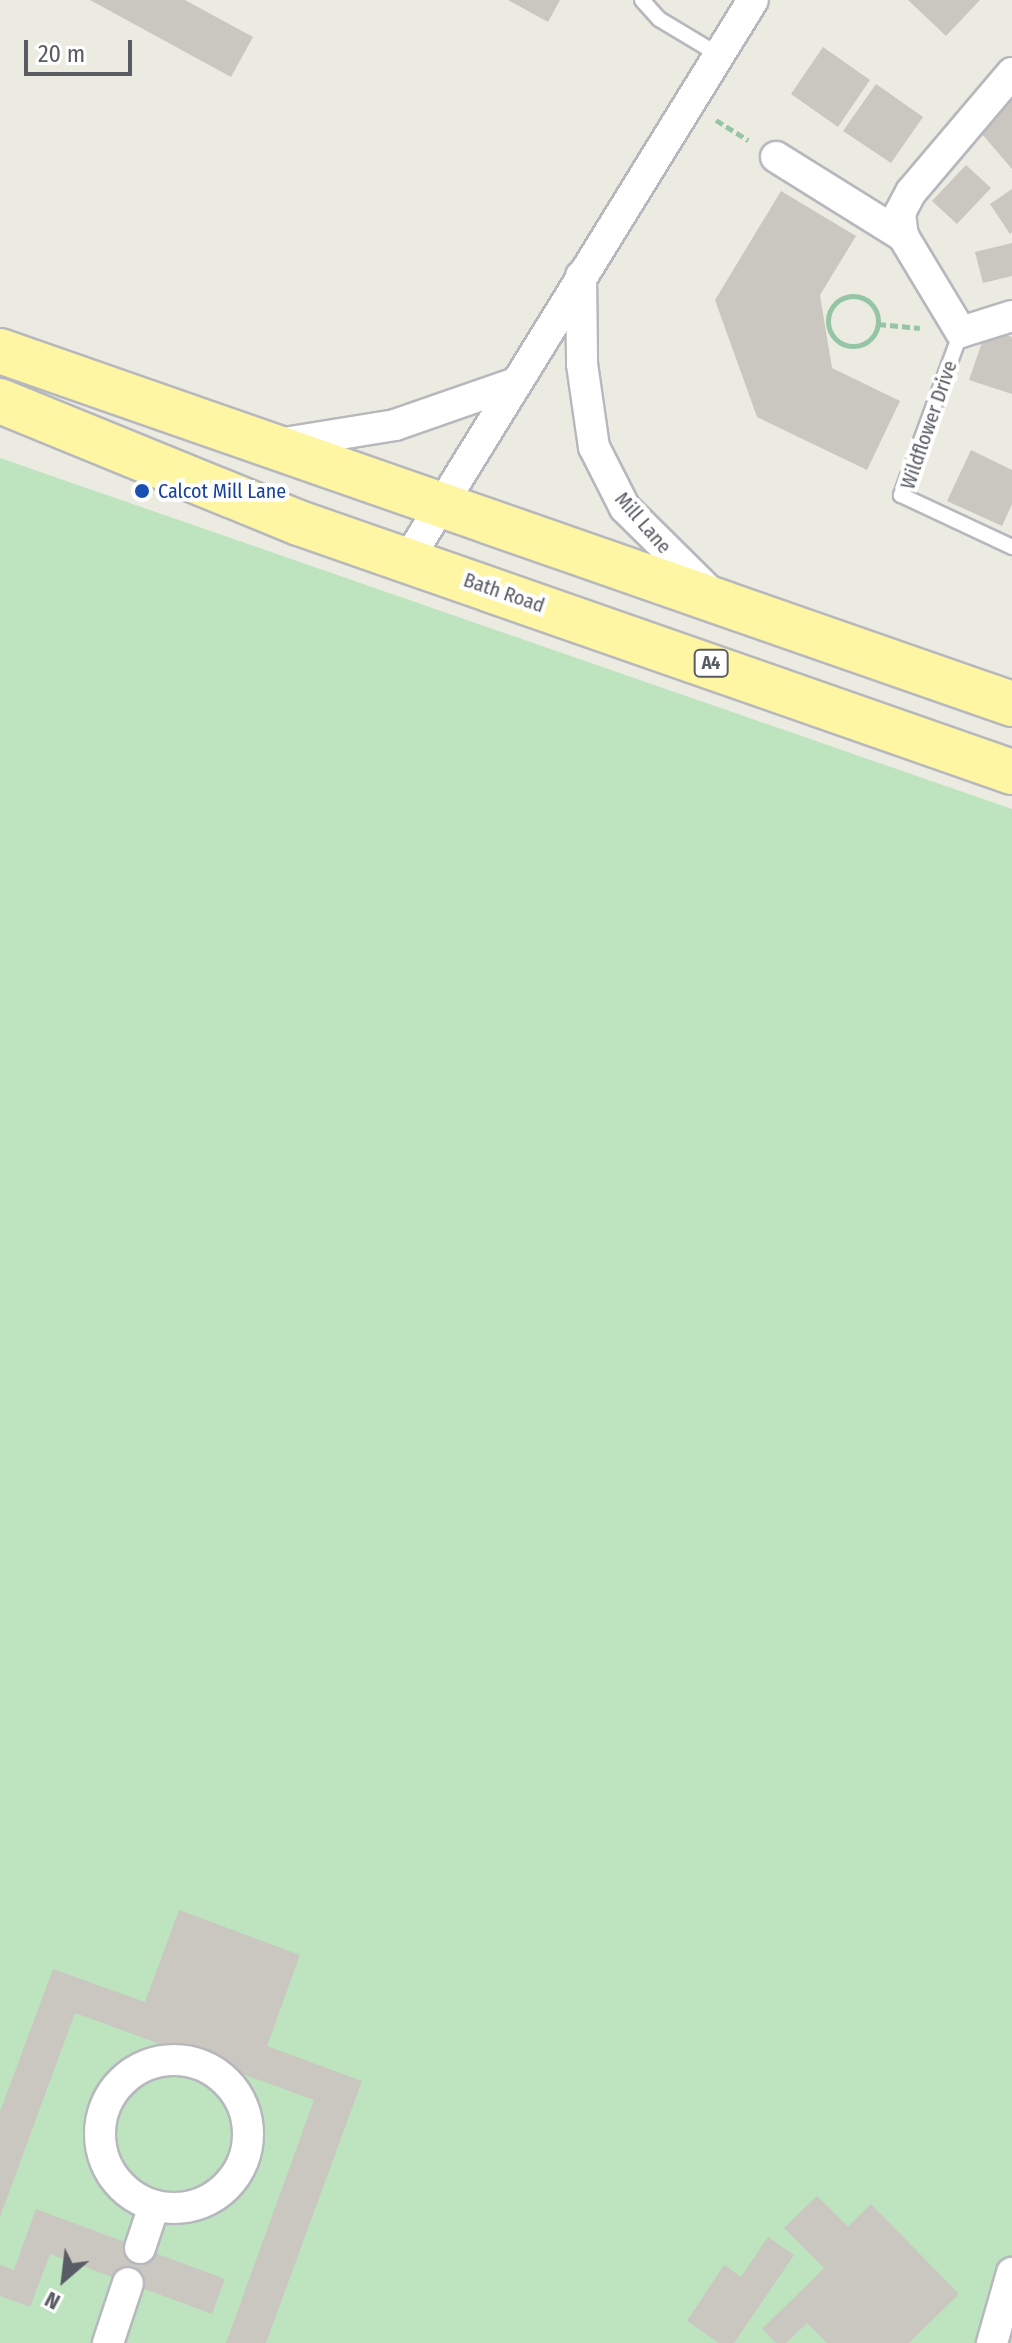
<!DOCTYPE html>
<style>
body{margin:0}
#map{position:relative;width:1012px;height:2343px;overflow:hidden;background:#ecebe1;font-family:"Fira Sans Condensed",sans-serif}
div>[style]{position:absolute}
.green>*{inset:0;background:#bde4bf}
.building>*{inset:0;background:#c9c7c0}
.path>*{height:5px;margin-top:-2.5px;transform-origin:0;background:repeating-linear-gradient(90deg,#96c5a6 0 8px,transparent 0 12px)}
.path>.ring{margin:-2.5px;padding:0;box-sizing:content-box;background:none;border:5px solid #96c5a6;border-radius:50%}
.roads{filter:drop-shadow(2px 0 #b6b8bd) drop-shadow(-2px 0 #b6b8bd) drop-shadow(0 2px #b6b8bd) drop-shadow(0 -2px #b6b8bd)}
.lane>*{height:14px;margin:-7px;padding:0 7px;transform-origin:7px;border-radius:7px;background:#fff}
.street>*{height:30px;margin:-15px;padding:0 15px;transform-origin:15px;border-radius:15px;background:#fff}
.street>.ring{margin:-15px;padding:0;box-sizing:content-box;background:none;border:30px solid #fff;border-radius:50%}
.primary>*{height:44px;margin:-22px;padding:0 22px;transform-origin:22px;border-radius:22px;background:#fff6a3}
.dots>*{width:22px;height:22px;translate:-50% -50%;box-sizing:border-box;border:4px solid #fff;border-radius:50%}
span{translate:-50% -50%;white-space:nowrap;text-align:center;line-height:1.15;-webkit-text-stroke:8px #fff;paint-order:stroke}
.shield-label span{padding:2px 6px;background:#fff;border:2px solid;border-radius:6px;-webkit-text-stroke-width:0}
.shield-label{font-size:18px;color:#595c62;font-weight:700}
.street-label{font-size:20px;color:#595c62}
.transit-label{font-size:20px;color:#164399}
.left{translate:0 -50%;text-align:left}
.north{position:absolute;left:24px;top:2239px;width:80px;height:80px;-webkit-text-stroke:6px #fff;paint-order:stroke;rotate:208deg;font-size:22px;font-weight:700;line-height:32px;text-align:center;color:#595c62}
.north::after{content:'';display:block;margin:auto;width:28px;height:36px;background:#595c62;clip-path:polygon(50% 0,100% 100%,50% 72%,0 100%)}
.scale{position:absolute;left:24px;top:40px;width:108px;height:36px;box-sizing:border-box;border:4px solid #595c62;border-top:0;padding-left:10px;font-size:24px;line-height:28px;white-space:nowrap;color:#595c62;-webkit-text-stroke:6px #fff;paint-order:stroke}
</style>
<div id="map">
<div class="green">
<div style="clip-path:polygon(0 458px,1012px 809px,1012px 2343px,0 2343px)"></div>
</div>
<div class="building">
<div style="clip-path:polygon(90px 0,185px 0,253px 37px,231px 77px)"></div>
<div style="clip-path:polygon(508px 0,560px 0,548px 22px)"></div>
<div style="clip-path:polygon(908px 0,980px 0,946px 36px)"></div>
<div style="clip-path:polygon(823px 47px,870px 80px,838px 127px,791px 94px)"></div>
<div style="clip-path:polygon(876px 84px,923px 117px,891px 163px,843px 131px)"></div>
<div style="clip-path:polygon(1012px 97px,1012px 169px,976px 127px)"></div>
<div style="clip-path:polygon(966px 165px,991px 188px,957px 224px,932px 201px)"></div>
<div style="clip-path:polygon(1012px 189px,1012px 232px,1010px 234px,990px 204px)"></div>
<div style="clip-path:polygon(781px 191px,856px 236px,820px 295px,832px 368px,900px 401px,867px 470px,757px 417px,715px 300px)"></div>
<div style="clip-path:polygon(1012px 243px,1012px 276px,983px 283px,975px 252px)"></div>
<div style="clip-path:polygon(987px 328px,1012px 337px,1012px 394px,969px 380px)"></div>
<div style="clip-path:polygon(971px 450px,1012px 470px,1012px 504px,1002px 526px,947px 501px)"></div>
<div style="clip-path:polygon(179px 1910px,300px 1955px,267px 2046px,362px 2081px,266px 2343px,226px 2343px,314px 2100px,75px 2013px,0 2217px,0 2112px,53px 1969px,145px 2002px)"></div>
<div style="clip-path:polygon(817px 2196px,848px 2227px,871px 2204px,959px 2294px,909px 2343px,827px 2343px,807px 2323px,786px 2343px,776px 2343px,762px 2329px,824px 2268px,784px 2228px)"></div>
<div style="clip-path:polygon(36px 2209px,225px 2279px,212px 2314px,50px 2254px,30px 2307px,0 2296px,0 2265px,14px 2270px)"></div>
<div style="clip-path:polygon(768px 2237px,794px 2255px,734px 2343px,719px 2343px,687px 2321px,724px 2265px,741px 2277px)"></div>
</div>
<div class="path">
<div style="left:716px;top:120px;width:38px;rotate:32deg"></div>
<div class="ring" style="left:828px;top:296px;width:45px;height:45px"></div>
<div style="left:878px;top:324px;width:42px;rotate:5.4deg"></div>
</div>
<div class="roads">
<div class="lane">
<div style="left:642px;top:0;width:25px;rotate:48deg"></div>
<div style="left:659px;top:19px;width:70px;rotate:31deg"></div>
<div style="left:961px;top:332px;width:174px;rotate:110.2deg"></div>
<div style="left:901px;top:495px;width:123px;rotate:25.1deg"></div>
</div>
<div class="street">
<div style="left:1012px;top:73px;width:156px;rotate:130.3deg"></div>
<div style="left:911px;top:192px;width:24px;rotate:118deg"></div>
<div style="left:900px;top:213px;width:23px;rotate:83deg"></div>
<div style="left:903px;top:236px;width:112px;rotate:58.9deg"></div>
<div style="left:961px;top:332px;width:53px;rotate:-17.4deg"></div>
<div style="left:776px;top:157px;width:150px;rotate:31.9deg"></div>
<div style="left:581px;top:276px;width:88px;rotate:89.3deg"></div>
<div style="left:582px;top:364px;width:84px;rotate:81.8deg"></div>
<div style="left:594px;top:447px;width:68px;rotate:63.1deg"></div>
<div style="left:625px;top:508px;width:121px;rotate:44.7deg"></div>
<div style="left:278px;top:444px;width:119px;rotate:-9.2deg"></div>
<div style="left:395px;top:425px;width:125px;rotate:-19.2deg"></div>
<div style="left:407px;top:561px;width:659px;rotate:-58.34deg"></div>
<div class="ring" style="left:100px;top:2060px;width:118px;height:118px"></div>
<div style="left:140px;top:2248px;width:44px;rotate:-71.6deg"></div>
<div style="left:108px;top:2343px;width:63px;rotate:-71.6deg"></div>
<div style="left:992px;top:2343px;width:73px;rotate:-74.1deg"></div>
</div>
<div class="primary">
<div style="left:0;top:351px;width:1072px;rotate:19.23deg"></div>
<div style="left:0;top:401px;width:323px;rotate:22.2deg"></div>
<div style="left:299px;top:523px;width:755px;rotate:19.25deg"></div>
</div>
</div>
<div class="dots">
<div style="left:142px;top:491px;background:#1a4fb4"></div>
</div>
<div class="shield-label">
<span style="left:711px;top:663px">A4</span>
</div>
<div class="street-label">
<span style="left:929px;top:425px;rotate:-71deg">Wildflower Drive</span>
<span style="left:643px;top:523px;rotate:49deg">Mill Lane</span>
<span style="left:504px;top:593px;rotate:19deg">Bath Road</span>
</div>
<div class="transit-label">
<span class="left" style="left:158px;top:491px">Calcot Mill Lane</span>
</div>
<div class="north">N</div>
<div class="scale">20 m</div>
</div>
